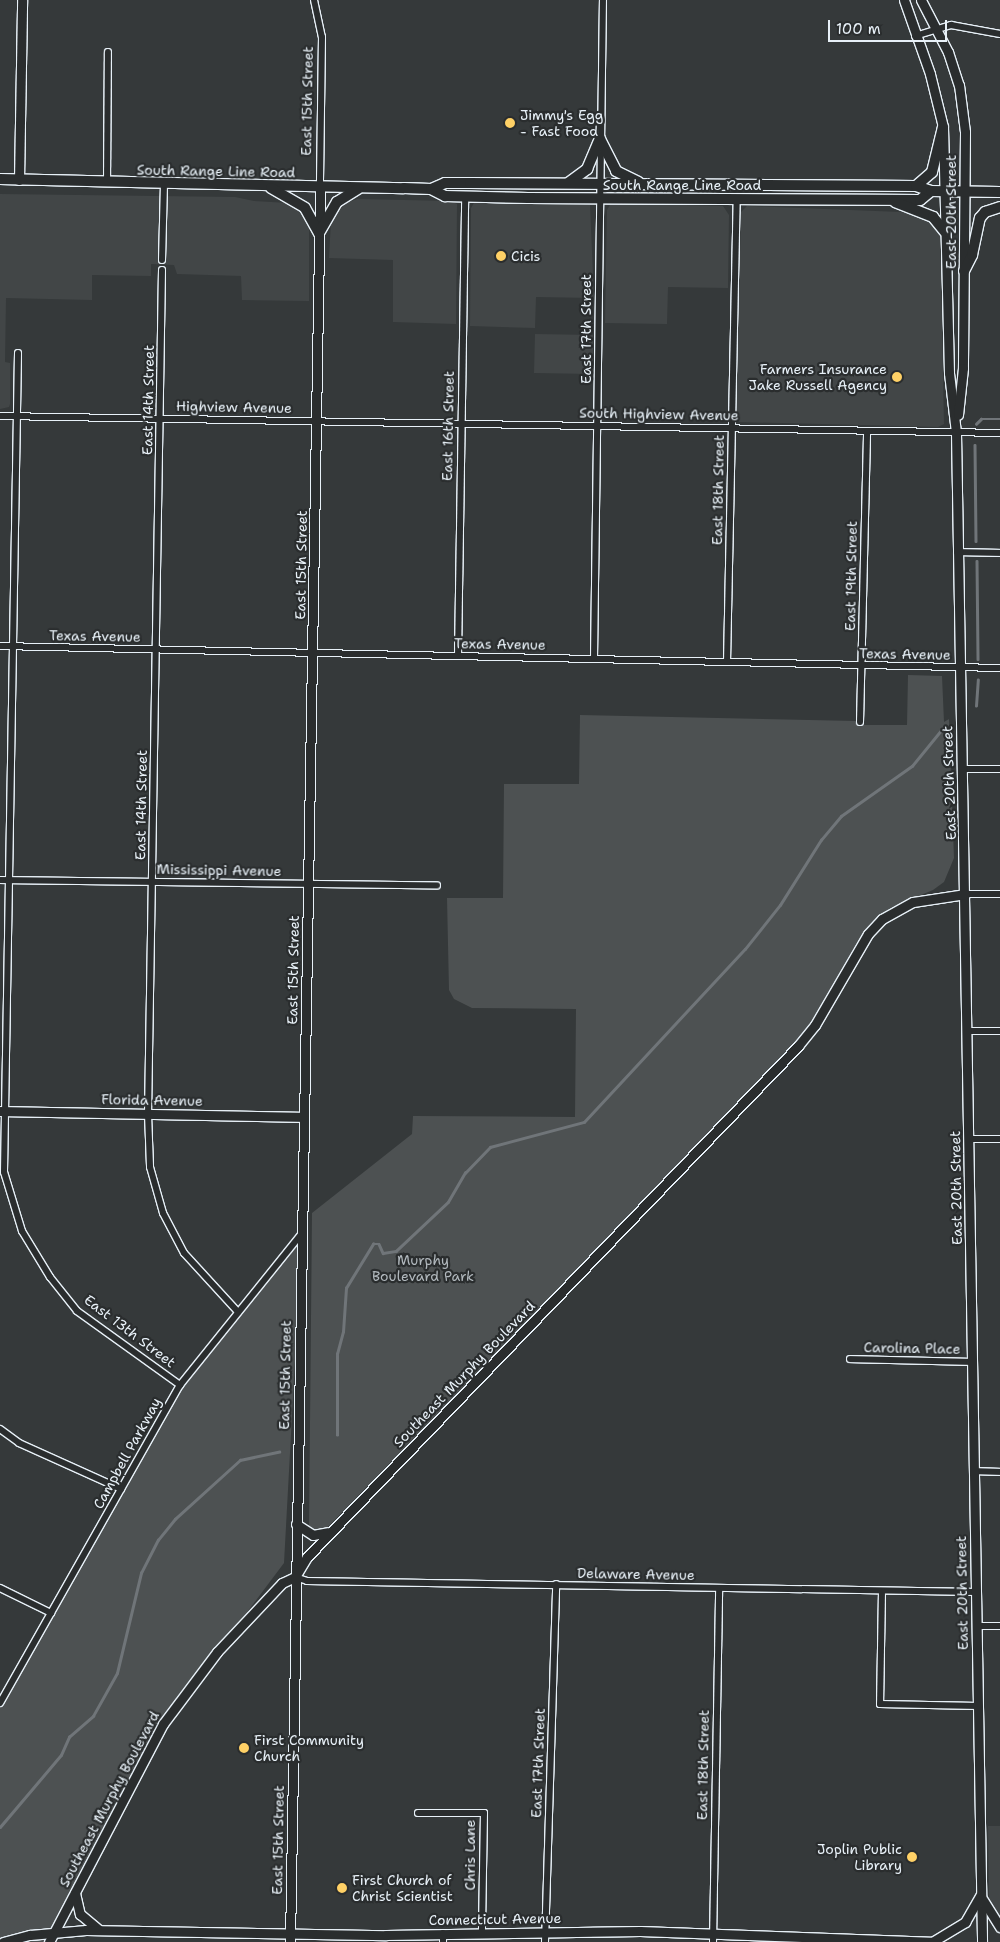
<!DOCTYPE html>
<style>
body{margin:0}
#map{position:relative;width:1000px;height:1942px;overflow:hidden;background:#35393a;font-family:"Shantell Sans",sans-serif}
div>[style]{position:absolute}
.built>*{inset:0;background:#424647}
.green>*{inset:0;background:#4d5152}
.stream>*{height:2.5px;margin:-1.25px;padding:0 1.25px;transform-origin:1.25px;border-radius:1.25px;background:#707579}
.roads{filter:drop-shadow(1px 0 #e8f1f8) drop-shadow(-1px 0 #e8f1f8) drop-shadow(0 1px #e8f1f8) drop-shadow(0 -1px #e8f1f8)}
.street>*{height:6px;margin:-3px;padding:0 3px;transform-origin:3px;border-radius:3px;background:#2a2d2e}
.secondary>*{height:9px;margin:-4.5px;padding:0 4.5px;transform-origin:4.5px;border-radius:4.5px;background:#2a2d2e}
.primary>*{height:10px;margin:-5px;padding:0 5px;transform-origin:5px;border-radius:5px;background:#2a2d2e}
.dots>*{width:14px;height:14px;translate:-50% -50%;box-sizing:border-box;border:2px solid #2a2d2e;border-radius:50%}
span{translate:-50% -50%;white-space:nowrap;text-align:center;line-height:1.15;-webkit-text-stroke:4.5px #2a2d2e;paint-order:stroke}
.street-label{font-size:14px;color:#e8f1f8}
.poi-label{font-size:14px;color:#e8f1f8}
.left{translate:0 -50%;text-align:left}
.right{translate:-100% -50%;text-align:right}
.park-label{font-size:14px;color:#b2b9be}
.scale{position:absolute;left:828px;top:20px;width:119px;height:22px;box-sizing:border-box;border:2px solid #e8f1f8;border-top:0;padding-left:6px;font-size:15px;line-height:18px;white-space:nowrap;color:#e8f1f8;-webkit-text-stroke:4px #2a2d2e;paint-order:stroke}
</style>
<div id="map">
<div class="built">
<div style="clip-path:polygon(0 194px,235px 197px,254px 201px,288px 203px,303px 212px,309px 226px,309px 301px,242px 300px,241px 276px,177px 274px,174px 265px,151px 264px,151px 276px,92px 275px,92px 300px,6px 298px,5px 362px,10px 363px,10px 404px,9px 407px,0 409px)"></div>
<div style="clip-path:polygon(357px 199px,451px 201px,457px 204px,456px 324px,393px 322px,393px 260px,329px 258px,331px 220px,341px 205px)"></div>
<div style="clip-path:polygon(475px 201px,590px 205px,594px 298px,536px 297px,535px 328px,470px 326px,471px 208px)"></div>
<div style="clip-path:polygon(611px 203px,723px 206px,729px 215px,728px 288px,668px 287px,667px 324px,605px 323px,607px 210px)"></div>
<div style="clip-path:polygon(747px 206px,901px 212px,928px 218px,940px 230px,944px 424px,938px 427px,739px 422px,736px 416px,741px 212px)"></div>
<div style="clip-path:polygon(535px 334px,593px 335px,593px 374px,534px 373px)"></div>
<div style="clip-path:polygon(988px 1826px,1000px 1826px,1000px 1923px,989px 1901px)"></div>
</div>
<div class="green">
<div style="clip-path:polygon(908px 675px,942px 676px,944px 722px,949px 719px,954px 858px,944px 882px,933px 890px,890px 908px,871px 924px,856px 944px,814px 1020px,791px 1049px,325px 1530px,309px 1530px,312px 1213px,412px 1134px,413px 1116px,575px 1117px,576px 1009px,472px 1008px,454px 999px,449px 990px,447px 898px,503px 898px,504px 784px,579px 784px,580px 715px,856px 721px,856px 725px,907px 725px)"></div>
<div style="clip-path:polygon(302px 1233px,284px 1563px,163px 1724px,49px 1942px,0 1942px,0 1703px,180px 1385px)"></div>
</div>
<div class="stream">
<div style="left:976px;top:424px;width:7px;rotate:-45deg"></div>
<div style="left:981px;top:419px;width:19px"></div>
<div style="left:975px;top:445px;width:96px;rotate:89.4deg"></div>
<div style="left:977px;top:561px;width:98px;rotate:89.4deg"></div>
<div style="left:976px;top:706px;width:26px;rotate:-86deg"></div>
<div style="left:337px;top:1435px;width:81px;rotate:-90deg"></div>
<div style="left:337px;top:1354px;width:23px;rotate:-75deg"></div>
<div style="left:343px;top:1332px;width:44px;rotate:-86.1deg"></div>
<div style="left:346px;top:1288px;width:52px;rotate:-58.5deg"></div>
<div style="left:373px;top:1244px;width:6px"></div>
<div style="left:379px;top:1244px;width:10px;rotate:66deg"></div>
<div style="left:383px;top:1253px;width:13px;rotate:-9deg"></div>
<div style="left:396px;top:1251px;width:71px;rotate:-43.3deg"></div>
<div style="left:448px;top:1202px;width:34px;rotate:-60deg"></div>
<div style="left:465px;top:1173px;width:36px;rotate:-46deg"></div>
<div style="left:490px;top:1147px;width:97px;rotate:-14.9deg"></div>
<div style="left:584px;top:1122px;width:236px;rotate:-47.1deg"></div>
<div style="left:745px;top:949px;width:56px;rotate:-51.5deg"></div>
<div style="left:780px;top:905px;width:77px;rotate:-57.8deg"></div>
<div style="left:821px;top:840px;width:31px;rotate:-50deg"></div>
<div style="left:841px;top:816px;width:87px;rotate:-35.2deg"></div>
<div style="left:912px;top:766px;width:49px;rotate:-50.8deg"></div>
<div style="left:0;top:1827px;width:94px;rotate:-49.7deg"></div>
<div style="left:61px;top:1755px;width:20px;rotate:-66deg"></div>
<div style="left:69px;top:1737px;width:32px;rotate:-41deg"></div>
<div style="left:93px;top:1716px;width:49px;rotate:-60.8deg"></div>
<div style="left:117px;top:1673px;width:103px;rotate:-76.5deg"></div>
<div style="left:141px;top:1573px;width:37px;rotate:-63deg"></div>
<div style="left:158px;top:1540px;width:27px;rotate:-51deg"></div>
<div style="left:175px;top:1519px;width:88px;rotate:-42.2deg"></div>
<div style="left:240px;top:1460px;width:40px;rotate:-12deg"></div>
</div>
<div class="roads">
<div class="street">
<div style="left:314px;top:0;width:38px;rotate:78deg"></div>
<div style="left:322px;top:37px;width:150px;rotate:90.8deg"></div>
<div style="left:915px;top:36px;width:38px;rotate:-17deg"></div>
<div style="left:951px;top:25px;width:50px;rotate:10.4deg"></div>
<div style="left:107px;top:183px;width:131px;rotate:-89.6deg"></div>
<div style="left:162px;top:260px;width:76px;rotate:-88.5deg"></div>
<div style="left:162px;top:270px;width:844px;rotate:90.95deg"></div>
<div style="left:148px;top:1114px;width:53px;rotate:87.8deg"></div>
<div style="left:150px;top:1167px;width:48px;rotate:74.2deg"></div>
<div style="left:163px;top:1213px;width:45px;rotate:62.3deg"></div>
<div style="left:184px;top:1253px;width:80px;rotate:47.5deg"></div>
<div style="left:18px;top:353px;width:819px;rotate:90.98deg"></div>
<div style="left:4px;top:1172px;width:62px;rotate:73deg"></div>
<div style="left:22px;top:1231px;width:54px;rotate:58.7deg"></div>
<div style="left:50px;top:1277px;width:43px;rotate:51.5deg"></div>
<div style="left:77px;top:1311px;width:127px;rotate:35.7deg"></div>
<div style="left:0;top:416px;width:1000px;rotate:0.97deg"></div>
<div style="left:957px;top:552px;width:43px;rotate:1.3deg"></div>
<div style="left:0;top:646px;width:1000px;rotate:1.26deg"></div>
<div style="left:458px;top:656px;width:460px;rotate:-89.1deg"></div>
<div style="left:594px;top:658px;width:658px;rotate:-89.22deg"></div>
<div style="left:727px;top:662px;width:463px;rotate:-88.8deg"></div>
<div style="left:860px;top:722px;width:291px;rotate:-88.6deg"></div>
<div style="left:962px;top:769px;width:38px"></div>
<div style="left:0;top:880px;width:437px;rotate:0.7deg"></div>
<div style="left:965px;top:894px;width:35px"></div>
<div style="left:968px;top:1031px;width:32px"></div>
<div style="left:969px;top:1139px;width:31px"></div>
<div style="left:850px;top:1359px;width:122px;rotate:1.4deg"></div>
<div style="left:0;top:1429px;width:24px;rotate:36deg"></div>
<div style="left:19px;top:1443px;width:112px;rotate:24.3deg"></div>
<div style="left:974px;top:1471px;width:26px;rotate:2deg"></div>
<div style="left:295px;top:1577px;width:13px;rotate:18deg"></div>
<div style="left:307px;top:1581px;width:669px;rotate:0.94deg"></div>
<div style="left:0;top:1588px;width:57px;rotate:26.1deg"></div>
<div style="left:882px;top:1591px;width:113px;rotate:91deg"></div>
<div style="left:880px;top:1704px;width:98px;rotate:1.2deg"></div>
<div style="left:977px;top:1626px;width:23px"></div>
<div style="left:0;top:1703px;width:365px;rotate:-60.5deg"></div>
<div style="left:180px;top:1385px;width:195px;rotate:-51.2deg"></div>
<div style="left:418px;top:1813px;width:66px"></div>
<div style="left:484px;top:1813px;width:119px;rotate:91deg"></div>
<div style="left:443px;top:1942px;width:9px;rotate:-90deg"></div>
<div style="left:545px;top:1942px;width:358px;rotate:-88.2deg"></div>
<div style="left:713px;top:1942px;width:354px;rotate:-89deg"></div>
</div>
<div class="secondary">
<div style="left:904px;top:0;width:78px;rotate:70.6deg"></div>
<div style="left:930px;top:74px;width:55px;rotate:76.2deg"></div>
<div style="left:943px;top:127px;width:246px;rotate:88.6deg"></div>
<div style="left:949px;top:373px;width:60px;rotate:83.3deg"></div>
<div style="left:956px;top:433px;width:1509px;rotate:89.01deg"></div>
<div style="left:921px;top:0;width:59px;rotate:62.6deg"></div>
<div style="left:948px;top:52px;width:35px;rotate:72deg"></div>
<div style="left:959px;top:85px;width:47px;rotate:82.7deg"></div>
<div style="left:965px;top:132px;width:236px;rotate:90.5deg"></div>
<div style="left:963px;top:368px;width:47px;rotate:96.1deg"></div>
<div style="left:19px;top:180px;width:180px;rotate:-89deg"></div>
<div style="left:0;top:1111px;width:304px;rotate:1.1deg"></div>
<div style="left:296px;top:1524px;width:20px;rotate:33deg"></div>
<div style="left:313px;top:1535px;width:15px;rotate:-11deg"></div>
<div style="left:75px;top:1893px;width:22px;rotate:77deg"></div>
<div style="left:80px;top:1914px;width:25px;rotate:40deg"></div>
<div style="left:983px;top:1900px;width:32px;rotate:58deg"></div>
<div style="left:3px;top:1942px;width:28px;rotate:-15deg"></div>
<div style="left:30px;top:1935px;width:56px;rotate:-5.1deg"></div>
<div style="left:86px;top:1930px;width:300px;rotate:1deg"></div>
<div style="left:386px;top:1935px;width:254px;rotate:-0.9deg"></div>
<div style="left:640px;top:1931px;width:297px;rotate:2.1deg"></div>
<div style="left:49px;top:1942px;width:246px;rotate:-62.4deg"></div>
<div style="left:163px;top:1724px;width:90px;rotate:-53.1deg"></div>
<div style="left:217px;top:1652px;width:95px;rotate:-46.7deg"></div>
<div style="left:282px;top:1583px;width:14px;rotate:-25deg"></div>
<div style="left:295px;top:1577px;width:23px;rotate:-59deg"></div>
<div style="left:307px;top:1557px;width:709px;rotate:-46.14deg"></div>
<div style="left:798px;top:1046px;width:27px;rotate:-51deg"></div>
<div style="left:815px;top:1025px;width:105px;rotate:-59.8deg"></div>
<div style="left:868px;top:934px;width:21px;rotate:-47deg"></div>
<div style="left:882px;top:919px;width:35px;rotate:-29deg"></div>
<div style="left:913px;top:902px;width:53px;rotate:-8.7deg"></div>
<div style="left:290px;top:1942px;width:1755px;rotate:-89.02deg"></div>
<div style="left:932px;top:1942px;width:39px;rotate:-31deg"></div>
<div style="left:965px;top:1922px;width:30px;rotate:-60deg"></div>
</div>
<div class="primary">
<div style="left:600px;top:139px;width:36px;rotate:63deg"></div>
<div style="left:616px;top:171px;width:25px;rotate:26deg"></div>
<div style="left:0;top:179px;width:404px;rotate:1.3deg"></div>
<div style="left:404px;top:188px;width:27px;rotate:2deg"></div>
<div style="left:431px;top:189px;width:16px;rotate:27deg"></div>
<div style="left:445px;top:196px;width:83px;rotate:1.4deg"></div>
<div style="left:528px;top:198px;width:392px;rotate:0.3deg"></div>
<div style="left:920px;top:200px;width:14px;rotate:-39deg"></div>
<div style="left:568px;top:183px;width:24px;rotate:-36deg"></div>
<div style="left:587px;top:169px;width:33px;rotate:-67deg"></div>
<div style="left:916px;top:186px;width:21px;rotate:-41deg"></div>
<div style="left:932px;top:172px;width:46px;rotate:-76.3deg"></div>
<div style="left:271px;top:188px;width:39px;rotate:30deg"></div>
<div style="left:305px;top:208px;width:29px;rotate:61deg"></div>
<div style="left:431px;top:189px;width:15px;rotate:-23deg"></div>
<div style="left:445px;top:183px;width:25px"></div>
<div style="left:470px;top:183px;width:446px;rotate:0.4deg"></div>
<div style="left:916px;top:186px;width:16px;rotate:18deg"></div>
<div style="left:931px;top:191px;width:69px;rotate:0.8deg"></div>
<div style="left:895px;top:202px;width:41px;rotate:21.5deg"></div>
<div style="left:933px;top:217px;width:19px;rotate:51deg"></div>
<div style="left:319px;top:233px;width:36px;rotate:-60deg"></div>
<div style="left:337px;top:202px;width:25px;rotate:-32deg"></div>
<div style="left:964px;top:271px;width:18px;rotate:-63deg"></div>
<div style="left:972px;top:255px;width:38px;rotate:-78deg"></div>
<div style="left:980px;top:218px;width:8px;rotate:-50deg"></div>
<div style="left:985px;top:212px;width:16px;rotate:-18deg"></div>
</div>
</div>
<div class="dots">
<div style="left:510px;top:123px;background:#ffd166"></div>
<div style="left:501px;top:256px;background:#ffd166"></div>
<div style="left:897px;top:377px;background:#ffd166"></div>
<div style="left:244px;top:1748px;background:#ffd166"></div>
<div style="left:912px;top:1857px;background:#ffd166"></div>
<div style="left:342px;top:1888px;background:#ffd166"></div>
</div>
<div class="street-label">
<span style="left:307px;top:101px;rotate:-89deg">East 15th Street</span>
<span style="left:216px;top:171px;rotate:1deg">South Range Line Road</span>
<span style="left:682px;top:185px">South Range Line Road</span>
<span style="left:951px;top:212px;rotate:-90deg">East 20th Street</span>
<span style="left:586px;top:329px;rotate:-90deg">East 17th Street</span>
<span style="left:148px;top:400px;rotate:-89deg">East 14th Street</span>
<span style="left:234px;top:407px;rotate:1deg">Highview Avenue</span>
<span style="left:659px;top:414px;rotate:1deg">South Highview Avenue</span>
<span style="left:448px;top:426px;rotate:-89deg">East 16th Street</span>
<span style="left:718px;top:490px;rotate:-89deg">East 18th Street</span>
<span style="left:301px;top:565px;rotate:-89deg">East 15th Street</span>
<span style="left:851px;top:576px;rotate:-89deg">East 19th Street</span>
<span style="left:95px;top:636px;rotate:1deg">Texas Avenue</span>
<span style="left:500px;top:644px;rotate:1deg">Texas Avenue</span>
<span style="left:905px;top:654px;rotate:1deg">Texas Avenue</span>
<span style="left:949px;top:783px;rotate:-92deg">East 20th Street</span>
<span style="left:141px;top:805px;rotate:-89deg">East 14th Street</span>
<span style="left:219px;top:870px;rotate:1deg">Mississippi Avenue</span>
<span style="left:293px;top:970px;rotate:-89deg">East 15th Street</span>
<span style="left:152px;top:1100px;rotate:1deg">Florida Avenue</span>
<span style="left:956px;top:1188px;rotate:-91deg">East 20th Street</span>
<span style="left:130px;top:1331px;rotate:37deg">East 13th Street</span>
<span style="left:912px;top:1348px;rotate:1deg">Carolina Place</span>
<span style="left:464px;top:1374px;rotate:-46deg">Southeast Murphy Boulevard</span>
<span style="left:285px;top:1375px;rotate:-89deg">East 15th Street</span>
<span style="left:127px;top:1453px;rotate:-61deg">Campbell Parkway</span>
<span style="left:636px;top:1574px;rotate:1deg">Delaware Avenue</span>
<span style="left:962px;top:1593px;rotate:-91deg">East 20th Street</span>
<span style="left:538px;top:1763px;rotate:-88deg">East 17th Street</span>
<span style="left:703px;top:1765px;rotate:-89deg">East 18th Street</span>
<span style="left:109px;top:1799px;rotate:-62deg">Southeast Murphy Boulevard</span>
<span style="left:278px;top:1840px;rotate:-89deg">East 15th Street</span>
<span style="left:470px;top:1855px;rotate:-90deg">Chris Lane</span>
<span style="left:495px;top:1919px;rotate:-1deg">Connecticut Avenue</span>
</div>
<div class="poi-label">
<span class="left" style="left:520px;top:123px">Jimmy's Egg<br>- Fast Food</span>
<span class="left" style="left:511px;top:256px">Cicis</span>
<span class="right" style="left:887px;top:377px">Farmers Insurance<br>Jake Russell Agency</span>
<span class="left" style="left:254px;top:1748px">First Community<br>Church</span>
<span class="right" style="left:902px;top:1857px">Joplin Public<br>Library</span>
<span class="left" style="left:352px;top:1888px">First Church of<br>Christ Scientist</span>
</div>
<div class="park-label">
<span style="left:423px;top:1268px">Murphy<br>Boulevard Park</span>
</div>
<div class="scale">100 m</div>
</div>
